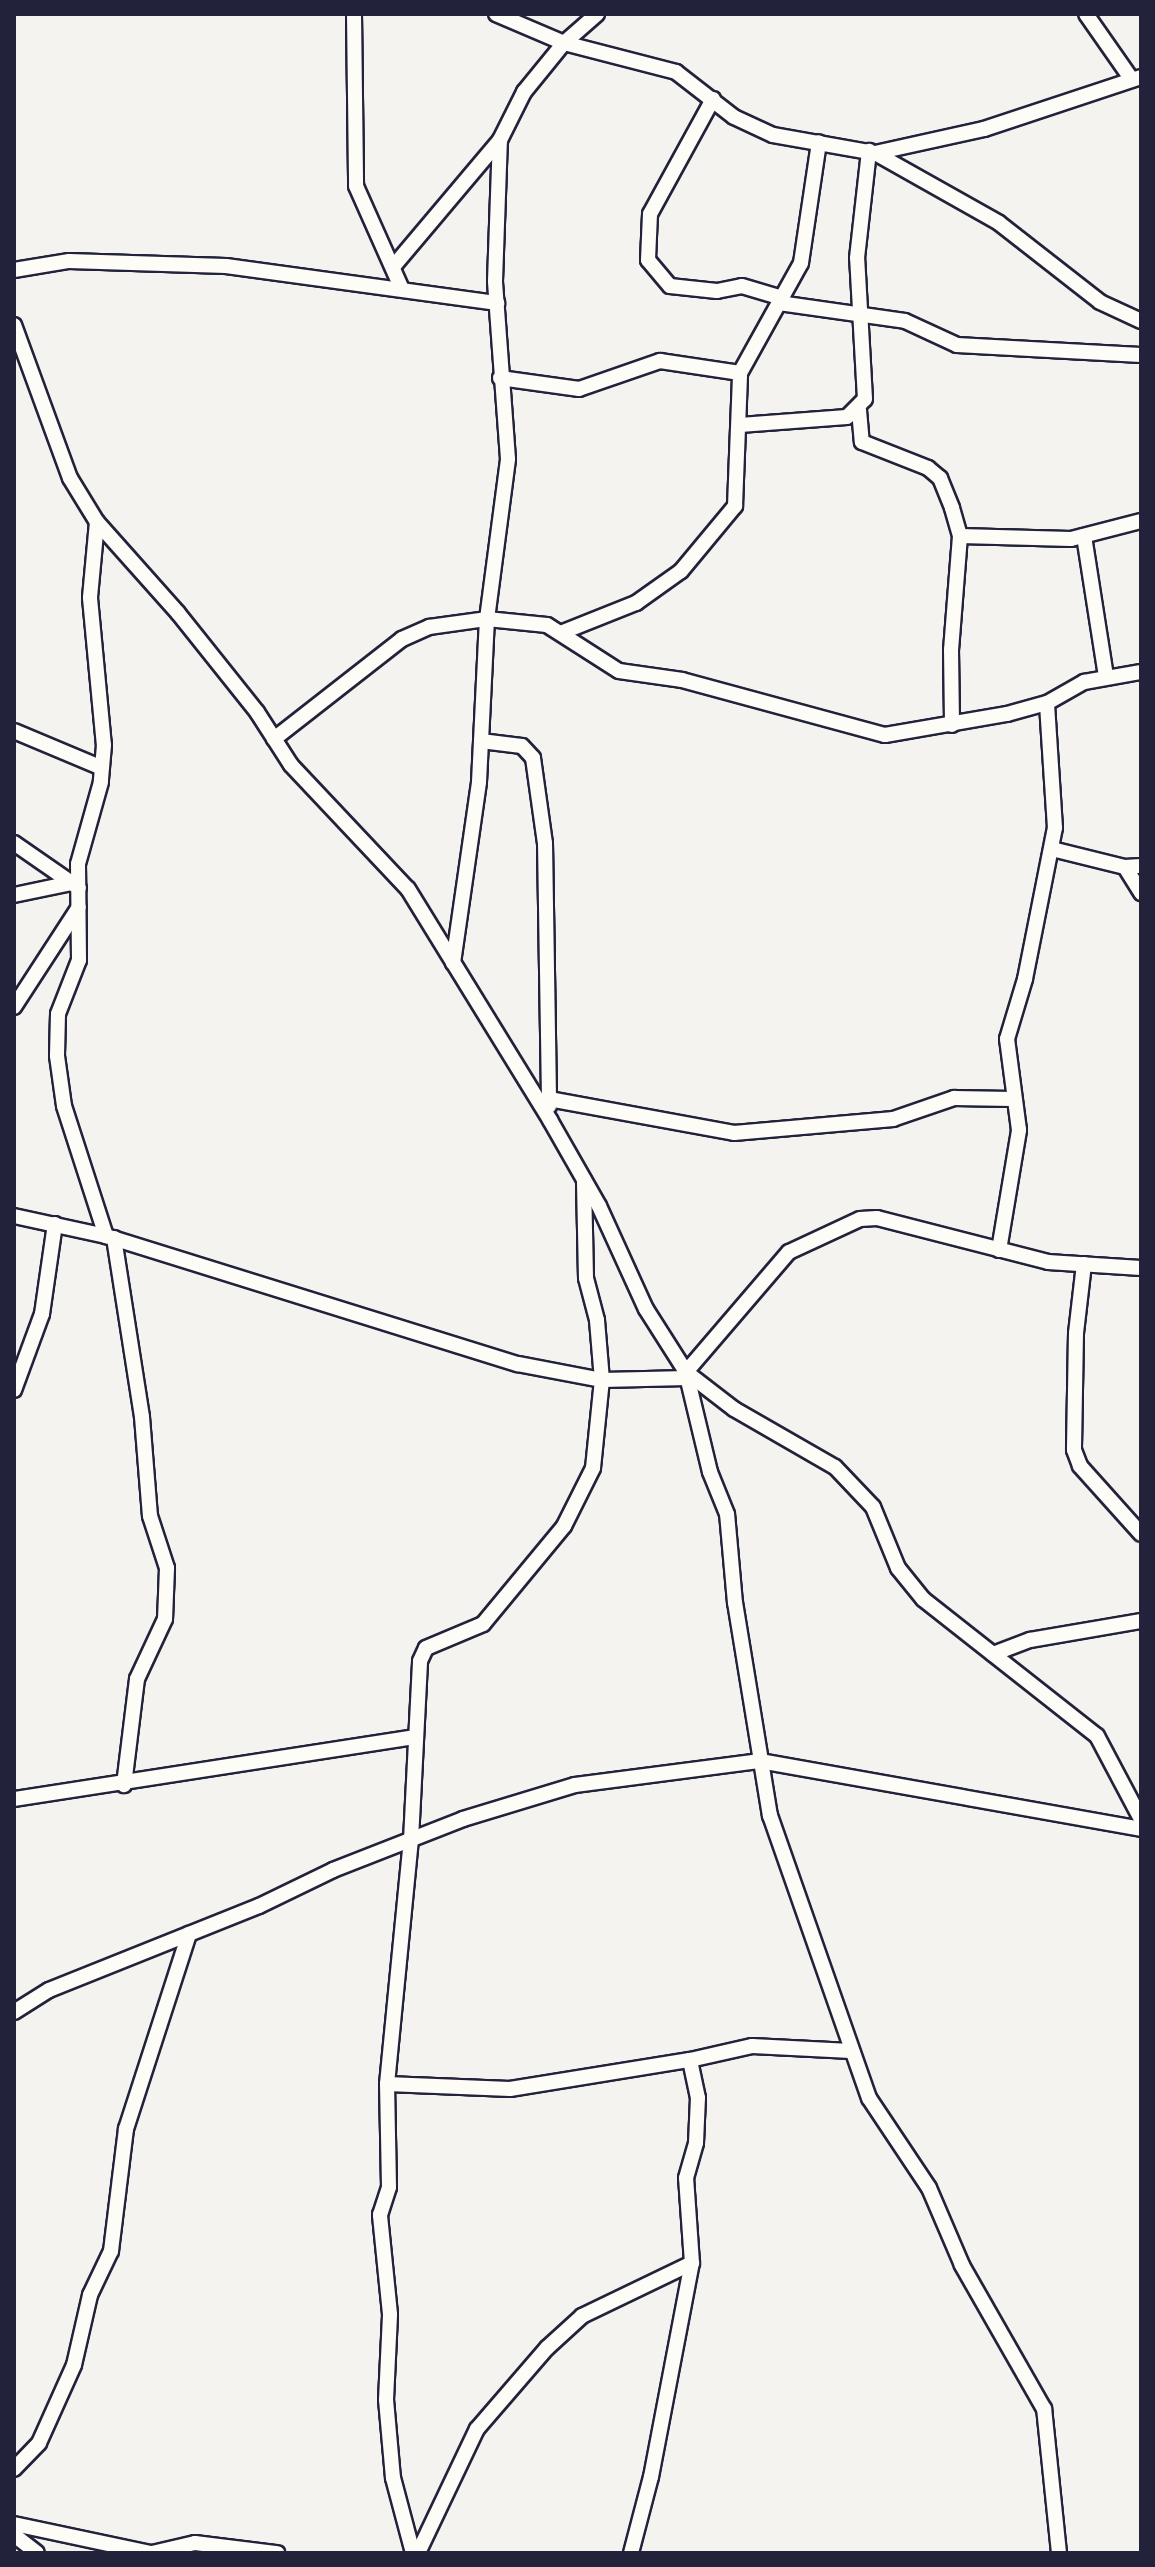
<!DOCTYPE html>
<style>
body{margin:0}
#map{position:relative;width:1155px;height:2567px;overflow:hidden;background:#f4f3ef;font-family:"Gochi Hand",sans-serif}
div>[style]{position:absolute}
.roads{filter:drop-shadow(2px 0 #22223b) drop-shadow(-2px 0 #22223b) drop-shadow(0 2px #22223b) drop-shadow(0 -2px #22223b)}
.minor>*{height:14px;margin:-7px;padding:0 7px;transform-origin:7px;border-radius:7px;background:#fdfcf7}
span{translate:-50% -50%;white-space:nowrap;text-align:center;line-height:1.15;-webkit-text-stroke:6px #fdfcf7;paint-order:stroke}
.frame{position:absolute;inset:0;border:16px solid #22223b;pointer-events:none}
</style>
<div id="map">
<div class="roads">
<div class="minor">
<div style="left:354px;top:14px;width:172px;rotate:89.3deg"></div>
<div style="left:356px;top:186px;width:111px;rotate:66deg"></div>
<div style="left:496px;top:14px;width:74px;rotate:23.1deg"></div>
<div style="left:564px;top:43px;width:116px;rotate:14.5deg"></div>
<div style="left:676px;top:72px;width:73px;rotate:37.8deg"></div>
<div style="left:734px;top:117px;width:43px;rotate:24.8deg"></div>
<div style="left:773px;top:135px;width:104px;rotate:10deg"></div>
<div style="left:875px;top:153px;width:142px;rotate:29.4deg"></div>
<div style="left:999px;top:223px;width:128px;rotate:38deg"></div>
<div style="left:1100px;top:302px;width:45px;rotate:24.9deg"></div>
<div style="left:1086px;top:14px;width:80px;rotate:55.1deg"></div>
<div style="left:713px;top:99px;width:131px;rotate:118.7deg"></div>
<div style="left:650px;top:214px;width:46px;rotate:92.5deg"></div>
<div style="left:648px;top:260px;width:34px;rotate:50deg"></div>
<div style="left:670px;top:286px;width:47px;rotate:6.1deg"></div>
<div style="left:717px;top:291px;width:25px;rotate:-11deg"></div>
<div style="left:742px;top:286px;width:42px;rotate:16.7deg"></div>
<div style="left:875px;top:153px;width:112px;rotate:-12.4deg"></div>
<div style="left:984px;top:129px;width:165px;rotate:-18.3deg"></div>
<div style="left:393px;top:267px;width:166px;rotate:-49.9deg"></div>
<div style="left:14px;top:270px;width:56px;rotate:-9.3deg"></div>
<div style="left:69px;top:261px;width:157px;rotate:1.8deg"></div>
<div style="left:226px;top:266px;width:274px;rotate:7.8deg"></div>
<div style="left:779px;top:303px;width:127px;rotate:8.1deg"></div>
<div style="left:905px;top:321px;width:57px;rotate:24.8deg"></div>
<div style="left:957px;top:345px;width:184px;rotate:3.1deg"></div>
<div style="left:14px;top:325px;width:163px;rotate:69.9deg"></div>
<div style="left:70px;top:478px;width:52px;rotate:58.5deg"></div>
<div style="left:97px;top:522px;width:122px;rotate:48.3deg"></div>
<div style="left:178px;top:613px;width:127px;rotate:51.4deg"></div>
<div style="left:257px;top:712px;width:63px;rotate:57.3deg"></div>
<div style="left:291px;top:765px;width:170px;rotate:46.7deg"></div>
<div style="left:408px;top:889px;width:271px;rotate:58.4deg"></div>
<div style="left:550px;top:1120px;width:99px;rotate:60.3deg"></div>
<div style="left:599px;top:1206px;width:113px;rotate:65.5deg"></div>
<div style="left:646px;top:1309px;width:75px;rotate:57.6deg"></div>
<div style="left:686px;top:1372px;width:61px;rotate:37.6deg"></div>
<div style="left:734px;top:1409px;width:116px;rotate:29.9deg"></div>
<div style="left:835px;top:1467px;width:55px;rotate:46.5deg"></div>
<div style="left:873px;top:1507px;width:66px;rotate:67.7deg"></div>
<div style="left:898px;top:1568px;width:40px;rotate:51deg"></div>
<div style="left:923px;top:1599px;width:221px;rotate:38.2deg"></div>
<div style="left:1097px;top:1736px;width:94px;rotate:62.1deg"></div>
<div style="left:500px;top:378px;width:80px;rotate:7.9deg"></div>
<div style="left:579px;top:389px;width:86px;rotate:-19.1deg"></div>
<div style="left:660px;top:361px;width:81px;rotate:8.5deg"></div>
<div style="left:859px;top:410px;width:32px;rotate:85deg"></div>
<div style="left:862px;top:442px;width:71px;rotate:21.5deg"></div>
<div style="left:928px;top:468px;width:16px;rotate:40deg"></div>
<div style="left:940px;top:478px;width:32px;rotate:68deg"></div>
<div style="left:952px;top:508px;width:29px;rotate:74deg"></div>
<div style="left:960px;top:536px;width:114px;rotate:94.5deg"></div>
<div style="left:951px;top:650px;width:75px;rotate:89.2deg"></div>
<div style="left:740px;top:425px;width:107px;rotate:-4.3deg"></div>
<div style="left:847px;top:417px;width:25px;rotate:-45deg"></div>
<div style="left:865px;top:399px;width:141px;rotate:-93.2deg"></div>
<div style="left:857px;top:258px;width:108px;rotate:-83.6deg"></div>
<div style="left:97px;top:522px;width:76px;rotate:95.3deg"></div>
<div style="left:90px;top:598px;width:148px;rotate:84.6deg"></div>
<div style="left:104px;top:745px;width:37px;rotate:95deg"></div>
<div style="left:101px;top:782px;width:85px;rotate:105.7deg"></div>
<div style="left:78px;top:864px;width:96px;rotate:89.4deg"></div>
<div style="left:79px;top:960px;width:58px;rotate:111.3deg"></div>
<div style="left:58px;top:1014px;width:42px;rotate:91.4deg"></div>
<div style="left:57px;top:1056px;width:50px;rotate:82deg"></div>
<div style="left:64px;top:1106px;width:137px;rotate:72.1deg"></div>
<div style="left:960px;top:536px;width:111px;rotate:1.5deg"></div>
<div style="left:1071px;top:539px;width:72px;rotate:-14.4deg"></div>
<div style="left:1084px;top:536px;width:142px;rotate:81.1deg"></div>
<div style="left:563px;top:632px;width:79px;rotate:-21.7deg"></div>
<div style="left:636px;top:603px;width:55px;rotate:-35.4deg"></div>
<div style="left:681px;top:571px;width:85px;rotate:-50.3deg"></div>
<div style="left:735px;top:506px;width:133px;rotate:-87.8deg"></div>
<div style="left:740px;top:373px;width:126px;rotate:-61deg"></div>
<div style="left:801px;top:263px;width:122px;rotate:-81.5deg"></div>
<div style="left:14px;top:731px;width:95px;rotate:22.8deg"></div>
<div style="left:274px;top:739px;width:162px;rotate:-38deg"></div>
<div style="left:402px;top:639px;width:30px;rotate:-24deg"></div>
<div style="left:429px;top:627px;width:59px;rotate:-7.9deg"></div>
<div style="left:487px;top:619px;width:60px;rotate:5.7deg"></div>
<div style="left:547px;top:625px;width:85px;rotate:32.6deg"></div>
<div style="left:619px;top:671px;width:64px;rotate:8.1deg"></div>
<div style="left:682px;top:680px;width:210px;rotate:15.2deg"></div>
<div style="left:885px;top:735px;width:124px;rotate:-9.8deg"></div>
<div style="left:1007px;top:714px;width:41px;rotate:-15.4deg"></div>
<div style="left:1047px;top:703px;width:43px;rotate:-29.6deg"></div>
<div style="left:1084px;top:682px;width:58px;rotate:-10deg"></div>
<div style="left:481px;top:741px;width:41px;rotate:7deg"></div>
<div style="left:522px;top:746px;width:16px;rotate:47deg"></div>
<div style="left:533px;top:758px;width:86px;rotate:82deg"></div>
<div style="left:545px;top:843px;width:263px;rotate:89.1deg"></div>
<div style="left:14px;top:843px;width:79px;rotate:34.7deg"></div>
<div style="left:1052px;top:849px;width:75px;rotate:13.9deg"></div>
<div style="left:1125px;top:867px;width:16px;rotate:-4deg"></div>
<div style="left:1125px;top:867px;width:31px;rotate:58deg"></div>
<div style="left:14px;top:895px;width:58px;rotate:-11.9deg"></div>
<div style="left:453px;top:963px;width:183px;rotate:-81.8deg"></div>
<div style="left:479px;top:782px;width:163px;rotate:-87.2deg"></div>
<div style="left:487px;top:619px;width:161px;rotate:-82.5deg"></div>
<div style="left:508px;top:459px;width:178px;rotate:-94.2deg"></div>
<div style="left:495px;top:281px;width:141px;rotate:-88deg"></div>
<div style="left:500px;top:140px;width:54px;rotate:-63.4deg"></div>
<div style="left:524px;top:92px;width:63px;rotate:-50.8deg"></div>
<div style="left:564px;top:43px;width:44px;rotate:-41.3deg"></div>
<div style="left:14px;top:1007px;width:119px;rotate:-57deg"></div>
<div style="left:549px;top:1099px;width:188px;rotate:10.4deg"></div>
<div style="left:734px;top:1133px;width:160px;rotate:-5deg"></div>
<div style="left:893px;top:1119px;width:65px;rotate:-19deg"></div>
<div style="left:954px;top:1098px;width:58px;rotate:1deg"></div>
<div style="left:14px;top:1216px;width:94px;rotate:12.3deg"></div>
<div style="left:106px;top:1236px;width:431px;rotate:17.3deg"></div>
<div style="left:518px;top:1364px;width:86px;rotate:10.8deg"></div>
<div style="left:602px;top:1380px;width:86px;rotate:-1.3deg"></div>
<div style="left:114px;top:1238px;width:181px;rotate:81.1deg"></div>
<div style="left:142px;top:1417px;width:99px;rotate:85.4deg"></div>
<div style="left:150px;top:1516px;width:55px;rotate:71.9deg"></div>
<div style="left:167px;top:1568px;width:51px;rotate:92.2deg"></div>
<div style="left:165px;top:1619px;width:66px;rotate:115deg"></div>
<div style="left:137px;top:1679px;width:107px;rotate:97deg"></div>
<div style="left:999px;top:1250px;width:122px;rotate:-80.5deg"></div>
<div style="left:1019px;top:1130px;width:92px;rotate:-97.5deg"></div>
<div style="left:1007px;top:1039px;width:63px;rotate:-73.3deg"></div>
<div style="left:1025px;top:979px;width:154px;rotate:-78.8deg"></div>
<div style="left:1055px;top:828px;width:125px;rotate:-93.7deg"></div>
<div style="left:1084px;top:1264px;width:69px;rotate:96.6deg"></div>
<div style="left:1076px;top:1333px;width:117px;rotate:91deg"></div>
<div style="left:1074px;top:1450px;width:17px;rotate:69deg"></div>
<div style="left:1080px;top:1466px;width:91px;rotate:48.1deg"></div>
<div style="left:14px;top:1390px;width:81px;rotate:-69.8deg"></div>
<div style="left:42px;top:1314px;width:91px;rotate:-81.8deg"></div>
<div style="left:993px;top:1654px;width:40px;rotate:-21deg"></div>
<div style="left:1030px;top:1640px;width:113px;rotate:-9.7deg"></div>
<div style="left:14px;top:1799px;width:406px;rotate:-8.8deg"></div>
<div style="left:14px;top:2012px;width:41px;rotate:-32.2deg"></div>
<div style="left:49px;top:1990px;width:226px;rotate:-21.8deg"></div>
<div style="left:259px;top:1906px;width:82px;rotate:-25.9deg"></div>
<div style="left:333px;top:1870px;width:140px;rotate:-21.4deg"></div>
<div style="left:463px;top:1819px;width:117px;rotate:-16.9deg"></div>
<div style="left:575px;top:1785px;width:187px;rotate:-7.4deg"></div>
<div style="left:760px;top:1761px;width:387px;rotate:10.1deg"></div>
<div style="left:387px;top:2084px;width:123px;rotate:2.3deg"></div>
<div style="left:510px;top:2089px;width:182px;rotate:-9.2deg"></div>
<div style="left:14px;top:2469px;width:36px;rotate:-46deg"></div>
<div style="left:39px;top:2443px;width:85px;rotate:-65.8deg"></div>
<div style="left:74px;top:2365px;width:72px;rotate:-77.1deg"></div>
<div style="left:90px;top:2295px;width:49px;rotate:-64.5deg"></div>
<div style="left:111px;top:2251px;width:123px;rotate:-83deg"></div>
<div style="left:126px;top:2129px;width:205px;rotate:-72.1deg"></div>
<div style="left:14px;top:2524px;width:140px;rotate:12deg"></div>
<div style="left:14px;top:2535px;width:29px;rotate:38deg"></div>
<div style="left:152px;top:2553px;width:44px;rotate:-13.1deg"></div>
<div style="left:195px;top:2543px;width:83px;rotate:7deg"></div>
<div style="left:413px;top:2553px;width:78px;rotate:-104.9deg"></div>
<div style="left:393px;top:2478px;width:78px;rotate:-95.1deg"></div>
<div style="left:386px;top:2400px;width:86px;rotate:-87.3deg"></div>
<div style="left:390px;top:2314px;width:100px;rotate:-95.8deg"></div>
<div style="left:380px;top:2215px;width:29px;rotate:-72deg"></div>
<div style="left:389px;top:2187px;width:103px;rotate:-91.1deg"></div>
<div style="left:387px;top:2084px;width:245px;rotate:-84.4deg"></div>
<div style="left:411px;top:1840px;width:179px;rotate:-87.1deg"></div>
<div style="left:420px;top:1661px;width:14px;rotate:-65deg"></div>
<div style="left:426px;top:1648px;width:62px;rotate:-22.8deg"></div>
<div style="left:483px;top:1624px;width:127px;rotate:-50.4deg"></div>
<div style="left:564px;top:1526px;width:65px;rotate:-63.4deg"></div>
<div style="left:593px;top:1468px;width:88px;rotate:-84.2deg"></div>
<div style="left:602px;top:1380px;width:60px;rotate:-94.8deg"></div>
<div style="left:597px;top:1320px;width:43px;rotate:-104.7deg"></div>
<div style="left:586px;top:1278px;width:98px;rotate:-91.2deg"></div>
<div style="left:418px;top:2553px;width:137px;rotate:-64.6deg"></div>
<div style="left:477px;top:2429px;width:107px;rotate:-49.2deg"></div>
<div style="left:547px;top:2348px;width:47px;rotate:-42.4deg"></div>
<div style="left:582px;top:2316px;width:122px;rotate:-25.7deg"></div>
<div style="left:631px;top:2553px;width:79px;rotate:-75.3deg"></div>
<div style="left:651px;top:2477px;width:218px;rotate:-79.2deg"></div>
<div style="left:692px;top:2263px;width:85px;rotate:-94deg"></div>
<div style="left:686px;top:2178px;width:36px;rotate:-74deg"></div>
<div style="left:696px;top:2143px;width:45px;rotate:-87.5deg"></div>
<div style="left:698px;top:2098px;width:39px;rotate:-102deg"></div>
<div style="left:690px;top:2060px;width:64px;rotate:-12.7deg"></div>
<div style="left:752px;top:2046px;width:99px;rotate:2.9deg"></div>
<div style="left:1059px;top:2553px;width:145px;rotate:-95.9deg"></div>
<div style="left:1044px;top:2409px;width:166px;rotate:-119.7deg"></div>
<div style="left:962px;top:2265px;width:84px;rotate:-113.2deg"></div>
<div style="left:929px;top:2188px;width:108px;rotate:-123.7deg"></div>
<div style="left:869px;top:2098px;width:299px;rotate:-109.3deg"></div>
<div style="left:770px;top:1816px;width:216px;rotate:-99.3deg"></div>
<div style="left:735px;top:1603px;width:89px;rotate:-95.1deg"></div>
<div style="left:727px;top:1514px;width:45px;rotate:-112deg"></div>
<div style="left:710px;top:1472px;width:103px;rotate:-103.5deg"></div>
<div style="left:686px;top:1372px;width:158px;rotate:-49.4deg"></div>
<div style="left:789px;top:1252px;width:78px;rotate:-24.9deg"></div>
<div style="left:860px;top:1219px;width:17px;rotate:-3deg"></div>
<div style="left:877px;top:1218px;width:177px;rotate:14.4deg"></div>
<div style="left:1048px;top:1262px;width:93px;rotate:3.7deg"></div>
</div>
</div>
<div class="frame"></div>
</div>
